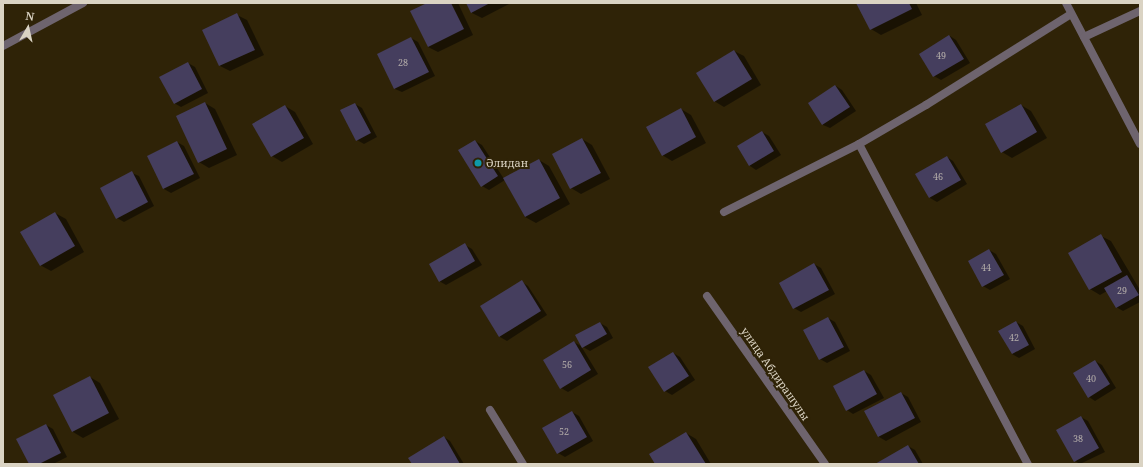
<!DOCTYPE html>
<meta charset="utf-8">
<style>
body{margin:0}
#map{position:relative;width:1143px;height:467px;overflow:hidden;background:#2f2307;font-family:"Noto Serif",serif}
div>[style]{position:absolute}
.shadow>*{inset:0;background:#0007}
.building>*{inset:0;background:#453e5e}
.street>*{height:8px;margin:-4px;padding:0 4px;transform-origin:4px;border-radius:4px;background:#6e646e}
.dots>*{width:11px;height:11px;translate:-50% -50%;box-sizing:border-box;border:2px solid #2f2307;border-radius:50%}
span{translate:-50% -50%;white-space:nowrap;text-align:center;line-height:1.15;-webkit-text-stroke:4px #2f2307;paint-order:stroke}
.number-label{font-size:9px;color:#b5aeaa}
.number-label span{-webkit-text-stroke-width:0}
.poi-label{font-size:11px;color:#dad3c3}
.left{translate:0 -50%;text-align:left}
.street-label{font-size:11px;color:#dad3c3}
.frame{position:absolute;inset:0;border:4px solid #dad3c3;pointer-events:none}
.north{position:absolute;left:8px;top:8px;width:40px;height:40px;-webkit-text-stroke:3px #2f2307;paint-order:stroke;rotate:9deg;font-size:11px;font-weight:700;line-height:16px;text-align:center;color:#dad3c3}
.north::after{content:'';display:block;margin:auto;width:14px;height:18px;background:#dad3c3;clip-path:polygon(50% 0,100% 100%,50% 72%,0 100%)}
</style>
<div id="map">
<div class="shadow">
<div style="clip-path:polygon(429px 3px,458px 3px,473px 35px,438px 52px,428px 47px)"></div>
<div style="clip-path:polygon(467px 3px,511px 3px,482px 18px,472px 13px)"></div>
<div style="clip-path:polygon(858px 3px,916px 3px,922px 15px,881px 35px,871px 29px)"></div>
<div style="clip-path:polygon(237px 15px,247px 20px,264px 55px,230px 71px,220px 66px)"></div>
<div style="clip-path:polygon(950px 36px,956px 40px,970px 63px,941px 80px,934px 76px)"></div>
<div style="clip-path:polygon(411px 38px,418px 42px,435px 76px,402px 92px,395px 89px)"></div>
<div style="clip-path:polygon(734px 51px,744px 56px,761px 85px,724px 107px,714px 101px)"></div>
<div style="clip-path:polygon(188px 63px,195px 67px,208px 93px,181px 107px,174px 103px)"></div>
<div style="clip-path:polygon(836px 86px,842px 90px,856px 111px,830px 128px,823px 125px,809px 103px)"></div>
<div style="clip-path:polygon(205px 103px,215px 109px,237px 155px,209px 168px,199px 162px)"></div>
<div style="clip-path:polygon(355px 104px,362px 108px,377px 137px,364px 144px,357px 140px)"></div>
<div style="clip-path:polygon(1021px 105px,1031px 111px,1047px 138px,1012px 158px,1002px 152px)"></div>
<div style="clip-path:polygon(285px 106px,295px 112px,313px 144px,282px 162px,272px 156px)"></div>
<div style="clip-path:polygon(681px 109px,691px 115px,706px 143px,672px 161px,662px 155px)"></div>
<div style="clip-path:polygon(762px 132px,769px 136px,781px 155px,756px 170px,750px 166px,738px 147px)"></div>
<div style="clip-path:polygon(582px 139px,592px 145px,610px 179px,581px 194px,571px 188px)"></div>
<div style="clip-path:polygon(475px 141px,482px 145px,504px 179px,539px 160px,549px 166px,570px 204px,536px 223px,525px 217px,505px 180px,489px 190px,482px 186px)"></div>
<div style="clip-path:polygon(177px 142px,184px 146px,200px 178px,171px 193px,164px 189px,148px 156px)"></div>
<div style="clip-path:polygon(947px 157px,953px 161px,967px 184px,937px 202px,930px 198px,916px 174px)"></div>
<div style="clip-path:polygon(132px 173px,139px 176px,154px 206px,124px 222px,117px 218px)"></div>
<div style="clip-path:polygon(55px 213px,66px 219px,84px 252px,51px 271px,40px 265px)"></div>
<div style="clip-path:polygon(1101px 236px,1111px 241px,1140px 290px,1140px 302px,1123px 311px,1116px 307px,1107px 291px,1100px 295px,1090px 289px)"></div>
<div style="clip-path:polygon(465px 245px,472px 249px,482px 265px,446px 285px,439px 281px)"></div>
<div style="clip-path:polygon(989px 250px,996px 254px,1010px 279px,990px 290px,983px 286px,969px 261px)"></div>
<div style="clip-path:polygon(814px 264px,821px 268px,835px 294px,801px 312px,794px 308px)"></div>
<div style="clip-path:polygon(522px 282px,528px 286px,547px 315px,507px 341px,500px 337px,481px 307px)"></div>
<div style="clip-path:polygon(828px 318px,835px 322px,850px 351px,827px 363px,820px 359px)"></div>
<div style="clip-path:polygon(1016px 322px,1023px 326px,1035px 349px,1019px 358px,1012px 354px)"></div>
<div style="clip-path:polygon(600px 323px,607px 327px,613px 338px,590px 351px,583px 347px)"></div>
<div style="clip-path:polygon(574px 342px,581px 346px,598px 374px,568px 392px,561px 388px)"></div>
<div style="clip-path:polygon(673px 353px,680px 357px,695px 380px,672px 395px,665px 391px)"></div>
<div style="clip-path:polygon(1095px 361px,1102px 365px,1116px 388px,1095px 401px,1089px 397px)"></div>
<div style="clip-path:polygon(864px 371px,871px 375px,884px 398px,853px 414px,847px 410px)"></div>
<div style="clip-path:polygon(90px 377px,100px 383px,119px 419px,83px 438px,73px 432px,54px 396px)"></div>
<div style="clip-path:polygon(901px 393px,908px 397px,921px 422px,886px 441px,879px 437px,866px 412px)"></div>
<div style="clip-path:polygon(572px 412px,579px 416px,593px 441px,565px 457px,558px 453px)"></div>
<div style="clip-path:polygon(1081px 417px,1088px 421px,1105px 452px,1080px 464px,1075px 461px)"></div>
<div style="clip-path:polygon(46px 425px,53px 429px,67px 457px,53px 464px,30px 464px)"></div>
<div style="clip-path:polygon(686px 433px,696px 439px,711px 464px,656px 464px)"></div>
<div style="clip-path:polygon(444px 437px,450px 441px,464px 464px,413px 464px)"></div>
<div style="clip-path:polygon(908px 446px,915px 450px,923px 464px,877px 464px)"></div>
</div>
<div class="building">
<div style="clip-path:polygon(427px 3px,451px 3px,464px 29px,428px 47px,410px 11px)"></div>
<div style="clip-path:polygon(466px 3px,490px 3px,471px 13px)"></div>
<div style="clip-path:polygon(856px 3px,909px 3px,912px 9px,870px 30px)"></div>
<div style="clip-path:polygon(237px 13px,255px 50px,219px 66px,202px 30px)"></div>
<div style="clip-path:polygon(949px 35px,964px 59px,933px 77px,919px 54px)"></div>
<div style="clip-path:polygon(411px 37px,429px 72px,394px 89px,377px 54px)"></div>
<div style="clip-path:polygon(734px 50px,752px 79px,714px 102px,696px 73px)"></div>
<div style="clip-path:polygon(188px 62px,202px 89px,174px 104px,159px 77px)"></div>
<div style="clip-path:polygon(835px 85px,850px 107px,822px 125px,808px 103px)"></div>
<div style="clip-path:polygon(205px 102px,227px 149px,198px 163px,176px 116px)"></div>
<div style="clip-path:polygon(355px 103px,371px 133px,356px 141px,340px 110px)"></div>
<div style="clip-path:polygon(1021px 104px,1037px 132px,1001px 153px,985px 124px)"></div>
<div style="clip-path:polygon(285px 105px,304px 138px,271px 157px,252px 124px)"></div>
<div style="clip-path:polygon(681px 108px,696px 137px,662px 156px,646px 127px)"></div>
<div style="clip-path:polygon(762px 131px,774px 151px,749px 166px,737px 146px)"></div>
<div style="clip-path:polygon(582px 138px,601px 173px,570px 189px,552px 154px)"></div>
<div style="clip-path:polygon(475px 140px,498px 176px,481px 187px,458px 150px)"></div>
<div style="clip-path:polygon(177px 141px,194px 174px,163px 189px,147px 156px)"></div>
<div style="clip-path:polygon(947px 156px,961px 180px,929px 198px,915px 174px)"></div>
<div style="clip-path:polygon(539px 159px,560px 198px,525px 217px,503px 178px)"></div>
<div style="clip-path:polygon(132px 171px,148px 202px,116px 219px,100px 188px)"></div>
<div style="clip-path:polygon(55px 212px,75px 246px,40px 266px,20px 232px)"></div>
<div style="clip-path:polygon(1101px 234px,1122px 272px,1089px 290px,1068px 253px)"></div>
<div style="clip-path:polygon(465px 243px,475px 261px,439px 282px,429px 264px)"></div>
<div style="clip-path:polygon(989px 249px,1004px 275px,982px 287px,968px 261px)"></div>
<div style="clip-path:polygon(814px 263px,829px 290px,793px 309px,779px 283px)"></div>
<div style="clip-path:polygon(1127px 275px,1139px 295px,1116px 308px,1104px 288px)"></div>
<div style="clip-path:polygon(522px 280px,541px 311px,499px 337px,480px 306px)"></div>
<div style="clip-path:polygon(828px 317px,844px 347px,819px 360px,803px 330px)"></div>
<div style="clip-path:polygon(1016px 321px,1029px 345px,1012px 354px,998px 331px)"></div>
<div style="clip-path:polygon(600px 322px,607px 334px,582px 348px,575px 335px)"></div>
<div style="clip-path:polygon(574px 341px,591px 370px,560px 389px,543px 360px)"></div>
<div style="clip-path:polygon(673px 352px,689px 376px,664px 392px,648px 367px)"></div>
<div style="clip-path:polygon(1095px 360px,1110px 384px,1088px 398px,1073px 373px)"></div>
<div style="clip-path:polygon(864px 370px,877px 394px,846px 411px,833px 386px)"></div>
<div style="clip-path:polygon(90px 376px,109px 413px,72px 432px,53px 395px)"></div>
<div style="clip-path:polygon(901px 392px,915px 418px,878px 437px,864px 411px)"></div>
<div style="clip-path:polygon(572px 411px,587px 437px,557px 454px,542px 428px)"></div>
<div style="clip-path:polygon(1081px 416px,1099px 448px,1074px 462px,1056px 430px)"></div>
<div style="clip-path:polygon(46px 424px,61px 453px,39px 464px,29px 464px,16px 439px)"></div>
<div style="clip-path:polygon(686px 432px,706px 464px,655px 464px,649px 454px)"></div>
<div style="clip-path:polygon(444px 436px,460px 464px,412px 464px,408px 458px)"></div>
<div style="clip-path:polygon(908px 445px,919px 464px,875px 464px)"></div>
</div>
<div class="street">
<div style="left:1066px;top:3px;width:159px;rotate:62.3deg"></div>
<div style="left:1084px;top:37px;width:62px;rotate:-24.9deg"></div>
<div style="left:3px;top:46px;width:91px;rotate:-28.3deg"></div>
<div style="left:859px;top:144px;width:362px;rotate:62.2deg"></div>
<div style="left:724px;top:212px;width:151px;rotate:-26.7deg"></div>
<div style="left:859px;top:144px;width:78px;rotate:-30.2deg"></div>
<div style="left:926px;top:105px;width:171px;rotate:-32.1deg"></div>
<div style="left:707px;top:296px;width:205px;rotate:54.9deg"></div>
<div style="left:490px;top:410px;width:63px;rotate:58.6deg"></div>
</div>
<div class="dots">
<div style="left:478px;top:163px;background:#0f9aa8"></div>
</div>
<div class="number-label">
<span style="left:941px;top:56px">49</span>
<span style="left:403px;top:63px">28</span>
<span style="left:938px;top:177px">46</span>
<span style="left:986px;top:268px">44</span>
<span style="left:1122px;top:291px">29</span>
<span style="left:1014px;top:338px">42</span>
<span style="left:567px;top:365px">56</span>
<span style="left:1091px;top:379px">40</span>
<span style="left:564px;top:432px">52</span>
<span style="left:1078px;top:439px">38</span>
</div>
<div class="poi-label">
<span class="left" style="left:486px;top:163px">Әлидан</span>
</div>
<div class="street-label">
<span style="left:775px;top:374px;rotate:55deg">улица Абдирашулы</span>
</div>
<div class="frame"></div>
<div class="north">N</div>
</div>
